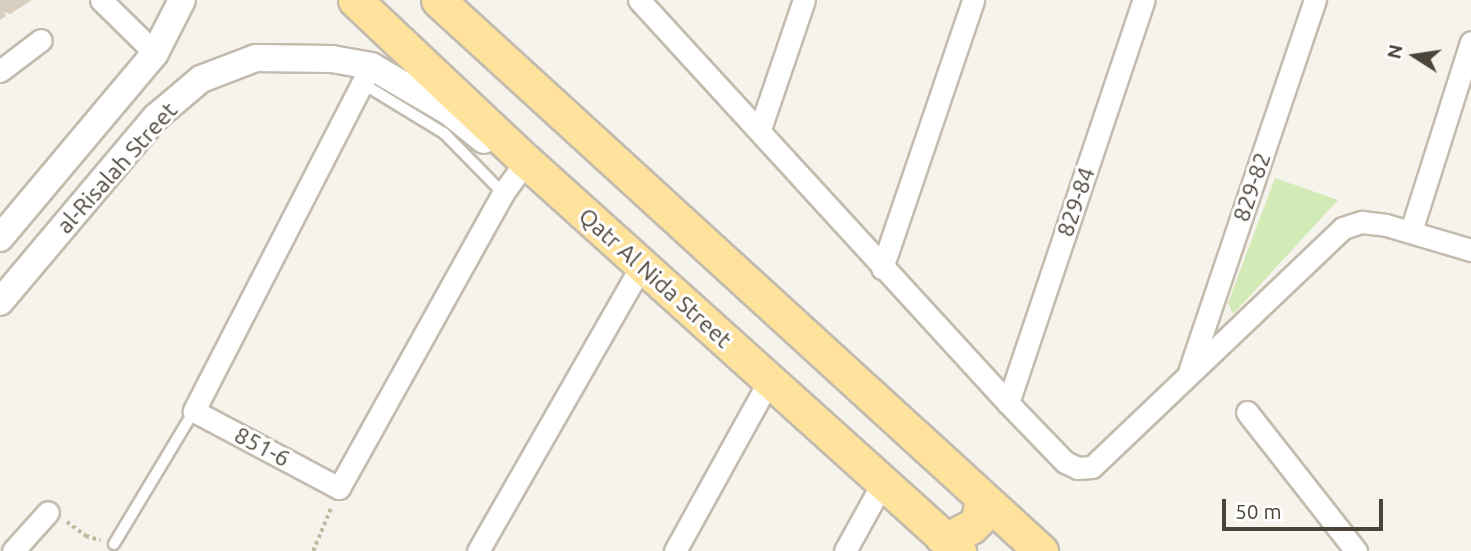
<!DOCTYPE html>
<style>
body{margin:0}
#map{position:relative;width:1471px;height:551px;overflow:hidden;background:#f6f3ec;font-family:Ubuntu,sans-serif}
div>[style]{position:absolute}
.green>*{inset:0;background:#d2eab5}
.building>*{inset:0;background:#d8cfc1}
.path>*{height:3.5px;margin-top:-1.75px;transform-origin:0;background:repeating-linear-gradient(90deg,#c4b79f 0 3.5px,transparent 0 7px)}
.roads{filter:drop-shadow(2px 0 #c2bbae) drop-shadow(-2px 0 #c2bbae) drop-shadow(0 2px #c2bbae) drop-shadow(0 -2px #c2bbae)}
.service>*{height:10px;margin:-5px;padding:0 5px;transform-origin:5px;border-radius:5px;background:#fff}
.minor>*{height:21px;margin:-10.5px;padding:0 10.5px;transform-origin:10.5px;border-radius:10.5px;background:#fff}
.tertiary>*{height:26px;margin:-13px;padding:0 13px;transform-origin:13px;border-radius:13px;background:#fff}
.primary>*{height:33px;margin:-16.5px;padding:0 16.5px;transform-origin:16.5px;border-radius:16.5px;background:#ffe39c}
span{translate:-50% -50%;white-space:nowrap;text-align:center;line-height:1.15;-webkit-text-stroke:6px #fff;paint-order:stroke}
.street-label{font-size:23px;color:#4b4439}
.north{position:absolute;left:1380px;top:21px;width:70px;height:70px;-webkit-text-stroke:5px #fff;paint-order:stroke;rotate:282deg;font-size:19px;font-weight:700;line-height:28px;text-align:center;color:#4b4439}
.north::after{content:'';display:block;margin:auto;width:24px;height:32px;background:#4b4439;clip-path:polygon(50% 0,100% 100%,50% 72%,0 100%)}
.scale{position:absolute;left:1222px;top:499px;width:161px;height:32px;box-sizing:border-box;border:4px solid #4b4439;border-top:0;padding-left:9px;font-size:21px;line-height:24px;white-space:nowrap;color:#4b4439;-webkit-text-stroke:5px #fff;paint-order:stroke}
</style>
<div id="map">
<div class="green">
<div style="clip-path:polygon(1275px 178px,1338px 200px,1233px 314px,1228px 303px)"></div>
</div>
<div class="building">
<div style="clip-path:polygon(0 0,32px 0,10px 14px,4px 12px,6px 16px,0 20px)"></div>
</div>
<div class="path">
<div style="left:67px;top:522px;width:24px;rotate:36deg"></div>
<div style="left:86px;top:536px;width:15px;rotate:16deg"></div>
<div style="left:313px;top:551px;width:47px;rotate:-67.3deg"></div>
</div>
<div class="roads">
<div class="service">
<div style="left:360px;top:82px;width:98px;rotate:31.3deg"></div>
<div style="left:444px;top:133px;width:84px;rotate:45.5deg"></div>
<div style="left:114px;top:544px;width:155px;rotate:-59deg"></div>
</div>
<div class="minor">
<div style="left:101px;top:0;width:76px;rotate:44.5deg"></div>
<div style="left:639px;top:0;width:546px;rotate:47.52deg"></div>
<div style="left:1008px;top:403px;width:82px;rotate:46deg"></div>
<div style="left:1065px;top:462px;width:14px;rotate:25deg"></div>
<div style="left:1078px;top:468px;width:14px;rotate:-4deg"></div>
<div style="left:1092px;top:467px;width:347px;rotate:-43.6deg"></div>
<div style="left:1343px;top:228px;width:20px;rotate:-18deg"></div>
<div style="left:1362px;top:222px;width:24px;rotate:7deg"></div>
<div style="left:1386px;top:225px;width:89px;rotate:16.4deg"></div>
<div style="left:371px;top:66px;width:388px;rotate:117.2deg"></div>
<div style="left:194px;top:411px;width:164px;rotate:28deg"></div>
<div style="left:339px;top:488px;width:338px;rotate:-60.9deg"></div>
<div style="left:503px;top:193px;width:39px;rotate:-54deg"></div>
<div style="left:0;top:71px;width:51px;rotate:-37.1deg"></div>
<div style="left:760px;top:129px;width:136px;rotate:-71.2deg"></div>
<div style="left:1411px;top:231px;width:198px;rotate:-72.4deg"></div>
<div style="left:882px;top:268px;width:283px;rotate:-71.2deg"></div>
<div style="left:1190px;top:369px;width:390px;rotate:-71.3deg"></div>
<div style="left:1008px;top:403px;width:425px;rotate:-71.4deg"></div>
<div style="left:1247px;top:412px;width:177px;rotate:51.9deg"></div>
<div style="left:13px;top:551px;width:52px;rotate:-48.1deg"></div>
<div style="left:478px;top:551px;width:328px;rotate:-60.2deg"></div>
<div style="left:675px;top:551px;width:194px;rotate:-61.1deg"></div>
<div style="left:845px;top:551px;width:77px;rotate:-61.1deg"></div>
</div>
<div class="tertiary">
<div style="left:0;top:238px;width:241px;rotate:-50deg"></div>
<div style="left:155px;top:53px;width:59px;rotate:-63deg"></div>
<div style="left:0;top:302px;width:242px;rotate:-49.9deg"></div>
<div style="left:156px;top:117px;width:59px;rotate:-40.2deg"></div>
<div style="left:201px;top:79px;width:59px;rotate:-20.9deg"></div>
<div style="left:256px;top:58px;width:76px;rotate:0.8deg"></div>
<div style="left:332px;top:59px;width:40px;rotate:10deg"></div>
<div style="left:371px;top:66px;width:89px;rotate:30.3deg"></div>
<div style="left:448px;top:111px;width:46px;rotate:38.9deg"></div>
</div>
<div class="primary">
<div style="left:355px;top:0;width:235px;rotate:43.3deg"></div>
<div style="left:526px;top:161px;width:583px;rotate:42.01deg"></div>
<div style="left:438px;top:0;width:817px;rotate:42.42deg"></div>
<div style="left:941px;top:536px;width:10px;rotate:6deg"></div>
<div style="left:951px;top:537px;width:22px;rotate:-27deg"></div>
<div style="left:971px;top:527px;width:10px;rotate:-45deg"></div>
<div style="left:978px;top:520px;width:22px;rotate:-80deg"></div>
</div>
</div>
<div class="street-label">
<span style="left:117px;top:168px;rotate:-48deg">al-Risalah Street</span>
<span style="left:1252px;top:187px;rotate:-71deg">829-82</span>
<span style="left:1076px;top:202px;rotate:-71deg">829-84</span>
<span style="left:655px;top:278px;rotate:42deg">Qatr Al Nida Street</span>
<span style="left:262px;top:447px;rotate:28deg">851-6</span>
</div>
<div class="north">N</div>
<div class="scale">50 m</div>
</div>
